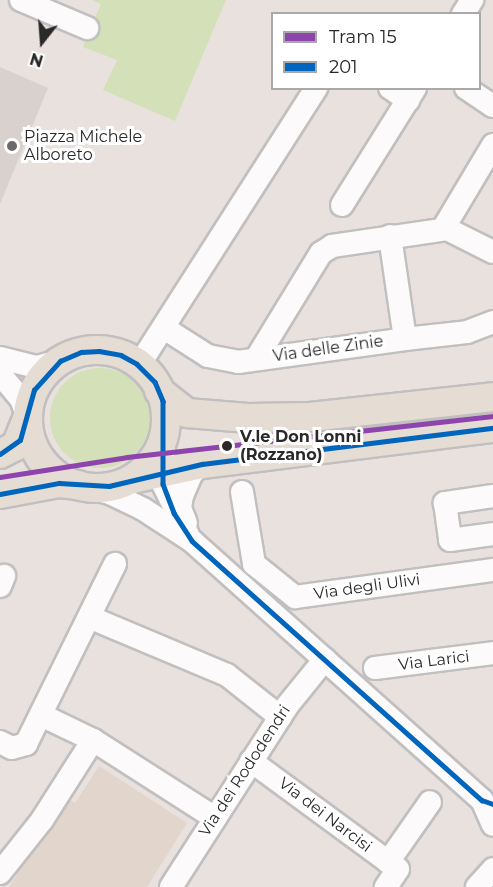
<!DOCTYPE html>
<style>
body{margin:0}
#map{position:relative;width:493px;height:887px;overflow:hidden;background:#e8e1de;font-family:Montserrat,sans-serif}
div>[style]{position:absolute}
.education>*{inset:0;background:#e2d5cc}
.green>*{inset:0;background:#d4e0b8}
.round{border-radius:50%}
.plaza>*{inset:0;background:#d8d1ce}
.roads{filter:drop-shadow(2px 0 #c1bfbf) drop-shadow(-2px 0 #c1bfbf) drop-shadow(0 2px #c1bfbf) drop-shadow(0 -2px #c1bfbf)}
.minor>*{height:22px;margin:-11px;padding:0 11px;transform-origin:11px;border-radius:11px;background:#fcfafa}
.major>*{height:28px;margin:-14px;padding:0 14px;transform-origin:14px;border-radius:14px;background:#e5dcd3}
.major>.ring{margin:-14px;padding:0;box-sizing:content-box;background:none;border:28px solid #e5dcd3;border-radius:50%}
.bus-1>*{height:4.5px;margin:-2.25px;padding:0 2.25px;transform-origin:2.25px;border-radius:2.25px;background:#0065bd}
.tram-1>*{height:4.5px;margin:-2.25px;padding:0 2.25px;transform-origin:2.25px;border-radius:2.25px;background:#8e44ad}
.dots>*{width:16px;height:16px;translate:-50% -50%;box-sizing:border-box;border:3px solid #fff;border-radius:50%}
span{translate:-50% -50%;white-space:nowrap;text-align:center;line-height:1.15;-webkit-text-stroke:6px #fff;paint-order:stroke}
.poi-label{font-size:16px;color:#292929}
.left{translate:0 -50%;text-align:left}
.street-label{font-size:16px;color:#292929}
.stop-label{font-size:16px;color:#292929;font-weight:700}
.legend{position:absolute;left:271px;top:12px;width:210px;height:78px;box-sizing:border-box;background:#fff;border:2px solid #a9a9a9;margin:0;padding:8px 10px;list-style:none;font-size:18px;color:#292929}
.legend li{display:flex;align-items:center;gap:12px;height:30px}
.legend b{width:30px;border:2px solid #a9a9a9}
.north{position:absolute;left:12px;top:12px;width:60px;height:60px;-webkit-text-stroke:4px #fff;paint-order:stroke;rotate:197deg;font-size:16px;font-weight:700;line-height:24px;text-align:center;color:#292929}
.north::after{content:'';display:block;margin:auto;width:21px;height:27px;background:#292929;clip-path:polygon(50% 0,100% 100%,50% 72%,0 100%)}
</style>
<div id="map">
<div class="education">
<div style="clip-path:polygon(99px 766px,187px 823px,147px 887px,9px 887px,66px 798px,75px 803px)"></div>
</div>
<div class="green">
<div style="clip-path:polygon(92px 0,226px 0,175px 121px,103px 90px,117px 60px,83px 47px,101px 4px)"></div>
<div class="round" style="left:50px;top:368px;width:100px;height:100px"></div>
</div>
<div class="plaza">
<div style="clip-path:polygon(0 67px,48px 88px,0 204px)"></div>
</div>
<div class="roads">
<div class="minor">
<div style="left:21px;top:0;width:72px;rotate:23deg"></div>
<div style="left:463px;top:14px;width:17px;rotate:-57deg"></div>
<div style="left:390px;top:88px;width:22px;rotate:34deg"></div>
<div style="left:466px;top:88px;width:32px;rotate:34deg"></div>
<div style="left:342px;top:205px;width:138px;rotate:-58deg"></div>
<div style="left:443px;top:229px;width:98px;rotate:-59.2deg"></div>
<div style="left:164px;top:328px;width:52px;rotate:32.5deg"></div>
<div style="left:208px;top:356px;width:31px;rotate:11deg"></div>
<div style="left:238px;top:362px;width:169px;rotate:-7.8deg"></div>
<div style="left:405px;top:339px;width:104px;rotate:-98.3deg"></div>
<div style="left:405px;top:339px;width:62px;rotate:-6.4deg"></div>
<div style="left:467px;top:332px;width:28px;rotate:-21deg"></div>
<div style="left:0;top:358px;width:38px;rotate:14deg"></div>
<div style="left:37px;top:367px;width:24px;rotate:-15deg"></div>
<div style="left:256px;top:359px;width:124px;rotate:-58.5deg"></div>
<div style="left:321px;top:253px;width:13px;rotate:-32deg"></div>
<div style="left:332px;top:246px;width:116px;rotate:-8.4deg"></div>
<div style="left:447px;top:229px;width:51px;rotate:26.6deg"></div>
<div style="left:139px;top:365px;width:329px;rotate:-57.4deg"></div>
<div style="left:0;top:374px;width:33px;rotate:50deg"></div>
<div style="left:21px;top:399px;width:19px;rotate:69deg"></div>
<div style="left:164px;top:432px;width:52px;rotate:91.1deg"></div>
<div style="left:163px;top:484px;width:57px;rotate:63.9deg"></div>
<div style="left:80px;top:486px;width:31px;rotate:13deg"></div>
<div style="left:110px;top:493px;width:37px;rotate:26deg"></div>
<div style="left:143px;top:509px;width:59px;rotate:33.1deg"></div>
<div style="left:192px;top:541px;width:389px;rotate:41.8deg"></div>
<div style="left:482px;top:800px;width:27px;rotate:66deg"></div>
<div style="left:242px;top:492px;width:73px;rotate:80.5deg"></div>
<div style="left:254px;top:564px;width:53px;rotate:38.8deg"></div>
<div style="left:295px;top:597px;width:200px;rotate:-7.8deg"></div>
<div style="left:493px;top:496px;width:49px;rotate:171.7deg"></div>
<div style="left:445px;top:503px;width:37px;rotate:82deg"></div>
<div style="left:450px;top:540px;width:43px;rotate:-7.9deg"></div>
<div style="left:186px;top:523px;width:16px;rotate:-112deg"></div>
<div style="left:180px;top:508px;width:12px;rotate:-81deg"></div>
<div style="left:182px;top:496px;width:25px;rotate:-67deg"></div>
<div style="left:192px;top:473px;width:13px;rotate:-42deg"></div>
<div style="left:0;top:586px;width:11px;rotate:-68deg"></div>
<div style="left:89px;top:617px;width:150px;rotate:22.8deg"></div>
<div style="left:227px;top:675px;width:68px;rotate:38.4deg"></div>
<div style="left:375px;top:668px;width:119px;rotate:-7.2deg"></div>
<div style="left:41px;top:715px;width:58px;rotate:25.7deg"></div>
<div style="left:93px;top:740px;width:145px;rotate:32.6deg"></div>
<div style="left:0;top:742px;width:13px;rotate:27deg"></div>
<div style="left:12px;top:748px;width:15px;rotate:-16deg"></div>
<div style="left:26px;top:744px;width:201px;rotate:-63.7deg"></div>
<div style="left:251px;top:761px;width:182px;rotate:36.3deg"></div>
<div style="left:398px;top:869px;width:22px;rotate:124deg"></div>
<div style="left:388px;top:862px;width:73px;rotate:-55deg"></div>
<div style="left:0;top:873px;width:68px;rotate:-51.6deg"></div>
<div style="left:42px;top:820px;width:95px;rotate:-57.5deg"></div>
<div style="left:171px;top:887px;width:215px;rotate:-57.3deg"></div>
<div style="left:287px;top:706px;width:60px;rotate:-51deg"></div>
<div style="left:477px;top:887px;width:24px;rotate:-48deg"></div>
</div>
<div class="major">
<div class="ring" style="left:28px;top:350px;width:110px;height:110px"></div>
<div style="left:159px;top:391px;width:36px;rotate:38deg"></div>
<div style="left:187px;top:413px;width:61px;rotate:4.7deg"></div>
<div style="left:248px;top:418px;width:62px;rotate:-0.9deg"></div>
<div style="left:310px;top:417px;width:184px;rotate:-6.2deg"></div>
<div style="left:0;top:454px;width:18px;rotate:-27deg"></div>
<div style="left:16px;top:446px;width:31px;rotate:-68deg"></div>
<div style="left:132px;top:479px;width:72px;rotate:-12.1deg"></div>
<div style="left:202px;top:464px;width:293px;rotate:-7.1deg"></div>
<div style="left:0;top:494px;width:60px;rotate:-10.6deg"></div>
<div style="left:59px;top:483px;width:19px;rotate:6deg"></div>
</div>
</div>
<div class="bus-1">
<div style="left:0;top:454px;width:24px;rotate:-35deg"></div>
<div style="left:20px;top:440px;width:52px;rotate:-74.4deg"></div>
<div style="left:34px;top:390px;width:39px;rotate:-48deg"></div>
<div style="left:60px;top:361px;width:23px;rotate:-23deg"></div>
<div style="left:81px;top:352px;width:18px;rotate:-3deg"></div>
<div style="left:99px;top:351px;width:22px;rotate:10deg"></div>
<div style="left:121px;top:355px;width:18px;rotate:29deg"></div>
<div style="left:137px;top:364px;width:25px;rotate:45deg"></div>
<div style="left:155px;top:382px;width:21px;rotate:67deg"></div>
<div style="left:163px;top:401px;width:83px;rotate:90deg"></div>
<div style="left:163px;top:484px;width:31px;rotate:69deg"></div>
<div style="left:174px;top:513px;width:33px;rotate:57deg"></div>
<div style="left:192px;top:541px;width:389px;rotate:41.8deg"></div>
<div style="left:482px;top:800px;width:12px;rotate:20deg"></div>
<div style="left:0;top:494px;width:60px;rotate:-10.6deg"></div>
<div style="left:59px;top:483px;width:50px;rotate:3.4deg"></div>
<div style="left:109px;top:486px;width:96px;rotate:-13.3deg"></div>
<div style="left:202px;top:464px;width:293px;rotate:-7.1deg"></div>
</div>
<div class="tram-1">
<div style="left:0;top:477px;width:129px;rotate:-8.9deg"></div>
<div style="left:127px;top:457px;width:368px;rotate:-6.4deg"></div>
</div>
<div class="dots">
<div style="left:12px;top:146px;background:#6c6968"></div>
<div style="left:227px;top:446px;background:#292929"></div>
</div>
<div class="poi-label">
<span class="left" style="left:24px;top:146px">Piazza Michele<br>Alboreto</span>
</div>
<div class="street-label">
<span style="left:328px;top:349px;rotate:-8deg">Via delle Zinie</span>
<span style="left:367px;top:587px;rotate:-8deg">Via degli Ulivi</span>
<span style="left:434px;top:661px;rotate:-7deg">Via Larici</span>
<span style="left:245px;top:771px;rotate:-57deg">Via dei Rododendri</span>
<span style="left:325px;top:815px;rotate:37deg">Via dei Narcisi</span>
</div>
<div class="stop-label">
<span class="left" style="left:240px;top:446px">V.le Don Lonni<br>(Rozzano)</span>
</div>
<ul class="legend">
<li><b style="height:8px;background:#8e44ad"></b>Tram 15</li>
<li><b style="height:8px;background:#0065bd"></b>201</li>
</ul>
<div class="north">N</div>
</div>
